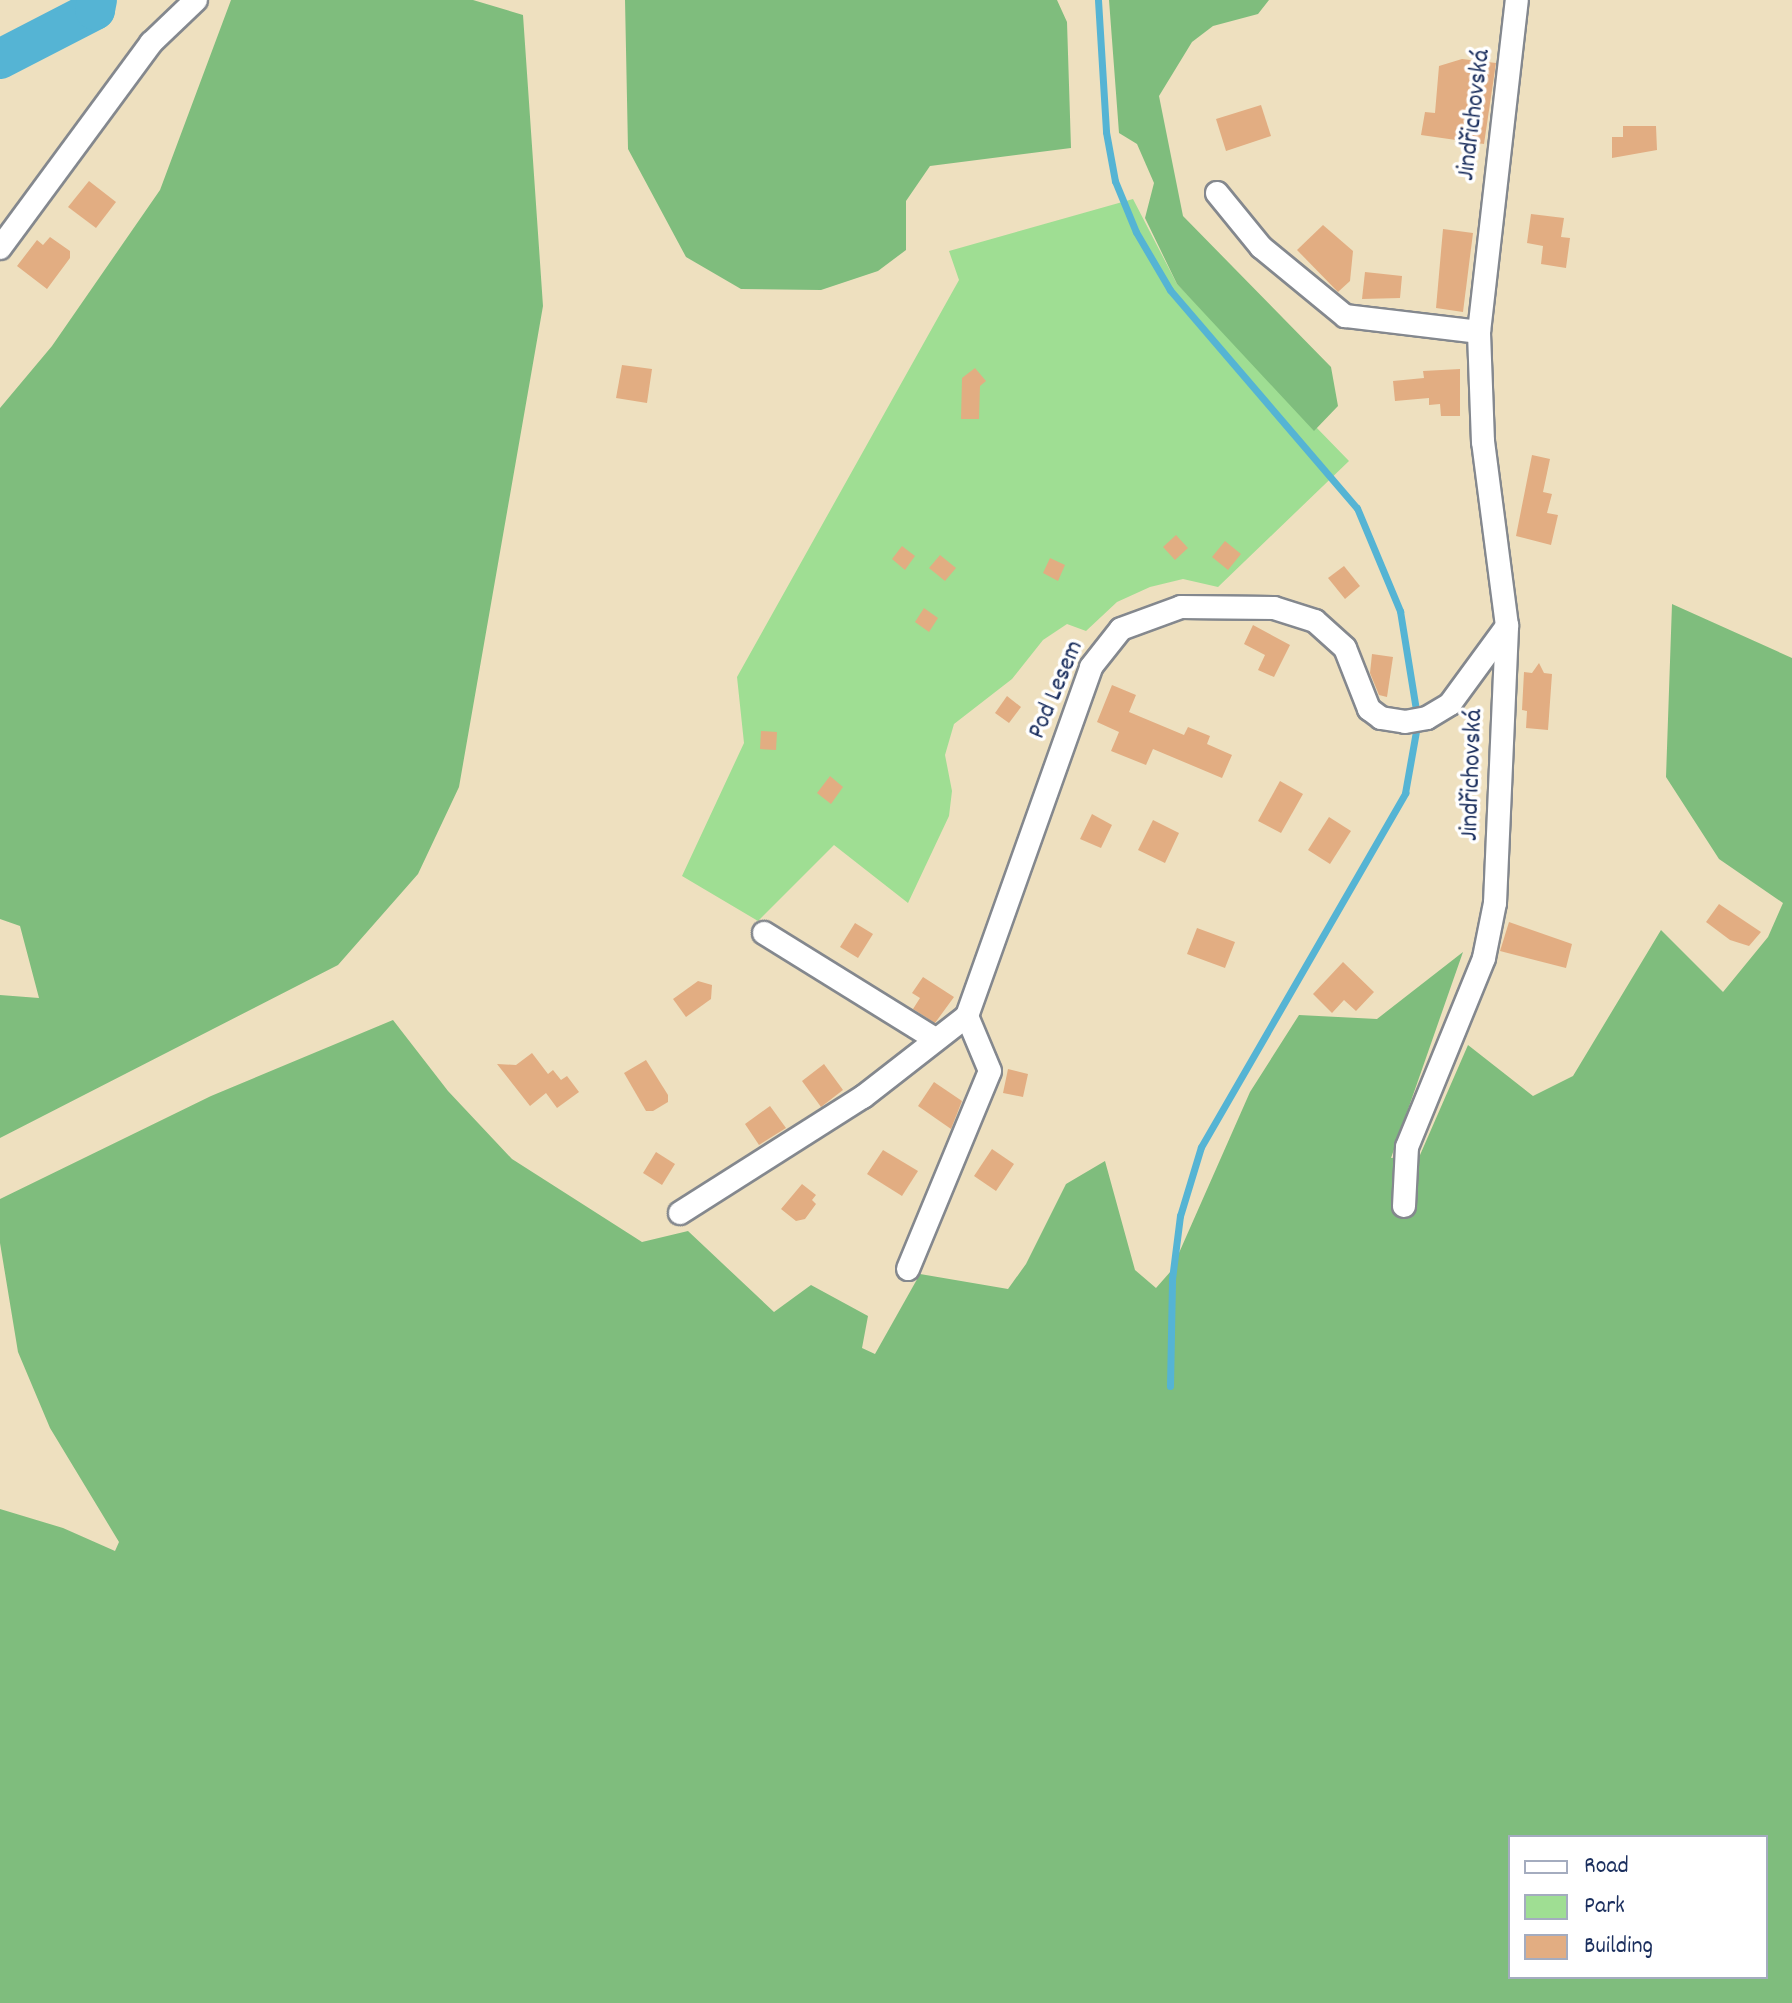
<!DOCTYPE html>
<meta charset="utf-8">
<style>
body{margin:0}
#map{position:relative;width:1792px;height:2003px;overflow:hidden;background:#eee0bf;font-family:Dekko,sans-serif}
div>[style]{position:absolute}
.green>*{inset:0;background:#9fde93}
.forest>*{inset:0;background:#7fbd7d}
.stream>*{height:7px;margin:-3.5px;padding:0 3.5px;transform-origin:3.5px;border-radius:3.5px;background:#55b4d4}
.river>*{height:40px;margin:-20px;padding:0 20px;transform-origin:20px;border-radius:20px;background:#55b4d4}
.building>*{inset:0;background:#e2ad82}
.roads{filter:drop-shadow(2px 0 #84888e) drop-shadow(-2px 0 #84888e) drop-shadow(0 2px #84888e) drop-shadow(0 -2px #84888e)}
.minor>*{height:22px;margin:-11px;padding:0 11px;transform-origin:11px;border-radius:11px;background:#fff}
span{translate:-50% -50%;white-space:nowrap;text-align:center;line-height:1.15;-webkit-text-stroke:7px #fff;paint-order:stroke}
.street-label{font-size:26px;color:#1b2f5e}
.legend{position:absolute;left:1508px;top:1835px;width:260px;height:144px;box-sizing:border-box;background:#fff;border:2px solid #a4acbf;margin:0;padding:10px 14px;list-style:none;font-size:24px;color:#1b2f5e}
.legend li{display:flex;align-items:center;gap:16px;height:40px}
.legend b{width:40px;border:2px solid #a4acbf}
</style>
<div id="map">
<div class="green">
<div style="clip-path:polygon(1133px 199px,1177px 284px,1349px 461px,1218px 587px,1183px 579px,1150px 587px,1117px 602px,1086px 631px,1067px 624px,1043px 640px,1012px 679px,954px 724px,945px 755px,952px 791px,949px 816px,908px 903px,834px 845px,758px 921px,682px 876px,744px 743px,737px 677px,959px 280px,949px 251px)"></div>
</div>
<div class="forest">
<div style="clip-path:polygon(231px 0,473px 0,523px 15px,543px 306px,459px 787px,418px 874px,338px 965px,0 1138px,0 995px,39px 998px,20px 926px,0 919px,0 408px,52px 346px,160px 190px)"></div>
<div style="clip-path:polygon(625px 0,1057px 0,1067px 22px,1071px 148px,930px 166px,906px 201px,906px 250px,878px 271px,821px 290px,741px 289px,686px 257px,628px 149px)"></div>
<div style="clip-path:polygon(1109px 0,1269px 0,1258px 14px,1213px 26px,1192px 42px,1159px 96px,1183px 216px,1331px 367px,1338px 406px,1314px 431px,1177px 284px,1145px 218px,1154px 183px,1137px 144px,1119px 133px)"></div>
<div style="clip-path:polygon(evenodd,1672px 604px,1792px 658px,1792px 2003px,0 2003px,0 1509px,63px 1528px,115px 1551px,119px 1542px,50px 1428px,18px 1352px,0 1243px,0 1199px,211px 1096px,393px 1020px,448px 1091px,512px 1159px,642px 1242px,688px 1231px,774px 1312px,811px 1285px,868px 1316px,862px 1348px,875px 1354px,920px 1274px,1008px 1289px,1026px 1264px,1066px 1184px,1105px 1161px,1135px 1270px,1156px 1288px,1171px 1271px,1250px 1092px,1299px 1015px,1377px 1019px,1463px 952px,1391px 1158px,1420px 1155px,1468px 1045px,1533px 1096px,1573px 1076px,1661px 930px,1723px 992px,1768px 937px,1783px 903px,1719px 859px,1666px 777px,1672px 604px,1510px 1837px,1766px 1837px,1766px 1977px,1510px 1977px,1510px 1837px)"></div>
</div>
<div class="stream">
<div style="left:1098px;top:0;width:132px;rotate:86.5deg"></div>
<div style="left:1106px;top:132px;width:50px;rotate:79.6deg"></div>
<div style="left:1115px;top:181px;width:55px;rotate:67.6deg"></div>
<div style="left:1136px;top:232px;width:67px;rotate:59.6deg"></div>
<div style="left:1170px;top:290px;width:287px;rotate:49.4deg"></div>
<div style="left:1357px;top:508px;width:112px;rotate:67.3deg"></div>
<div style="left:1400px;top:611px;width:100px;rotate:80.8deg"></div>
<div style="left:1170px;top:1386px;width:107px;rotate:-88.9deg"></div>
<div style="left:1172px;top:1279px;width:64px;rotate:-82.8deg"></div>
<div style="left:1180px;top:1216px;width:72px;rotate:-73.1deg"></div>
<div style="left:1201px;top:1147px;width:409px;rotate:-60deg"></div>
<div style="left:1405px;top:793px;width:63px;rotate:-79.9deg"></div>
</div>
<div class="river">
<div style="left:0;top:59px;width:107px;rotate:-27.3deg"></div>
<div style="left:95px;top:10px;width:10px;rotate:-79deg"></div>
</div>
<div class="building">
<div style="clip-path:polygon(1462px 59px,1496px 63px,1484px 144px,1421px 135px,1425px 112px,1435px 113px,1439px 66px)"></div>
<div style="clip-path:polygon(1261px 105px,1271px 136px,1226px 151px,1216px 119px)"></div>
<div style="clip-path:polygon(1623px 126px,1656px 126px,1657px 150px,1612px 158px,1612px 137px,1623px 137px)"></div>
<div style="clip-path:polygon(89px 181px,116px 202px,96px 228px,68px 207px)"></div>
<div style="clip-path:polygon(1531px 214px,1564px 218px,1561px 237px,1570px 238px,1566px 268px,1541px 264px,1543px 246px,1527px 243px)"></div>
<div style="clip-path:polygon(1323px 225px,1353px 251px,1350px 281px,1338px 292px,1297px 250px)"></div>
<div style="clip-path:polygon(1443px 229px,1473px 233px,1463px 312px,1436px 308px)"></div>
<div style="clip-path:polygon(50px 237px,70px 251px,70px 258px,47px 289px,17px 266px,37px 240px,43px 245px)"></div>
<div style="clip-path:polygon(1365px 272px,1402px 276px,1400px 298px,1362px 299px)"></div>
<div style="clip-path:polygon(622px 365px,652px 369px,647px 403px,616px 398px)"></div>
<div style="clip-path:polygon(975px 368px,986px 381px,980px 386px,979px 419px,961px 419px,962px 378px)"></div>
<div style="clip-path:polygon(1460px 369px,1460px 416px,1441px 416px,1440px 404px,1429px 405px,1429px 398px,1395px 401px,1393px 381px,1424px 378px,1423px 371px)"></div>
<div style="clip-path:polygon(1532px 455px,1550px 459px,1543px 492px,1552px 494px,1547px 513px,1558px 515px,1551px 545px,1516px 536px)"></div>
<div style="clip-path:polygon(1176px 535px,1188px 548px,1175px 560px,1163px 547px)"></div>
<div style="clip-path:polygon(1225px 541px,1241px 554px,1228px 570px,1212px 557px)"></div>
<div style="clip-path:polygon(902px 546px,915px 556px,905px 570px,892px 559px)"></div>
<div style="clip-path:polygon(940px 555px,956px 568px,945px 581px,929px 568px)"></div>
<div style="clip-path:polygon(1050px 558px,1065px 565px,1058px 581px,1043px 573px)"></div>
<div style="clip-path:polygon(1344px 566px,1360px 586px,1345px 599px,1328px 578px)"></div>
<div style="clip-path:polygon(924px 608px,938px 618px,929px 632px,915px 622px)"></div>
<div style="clip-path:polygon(1253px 625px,1290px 645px,1274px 677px,1258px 670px,1265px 655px,1244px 644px)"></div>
<div style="clip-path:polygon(1372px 654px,1393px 657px,1387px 697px,1379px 695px,1370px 673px)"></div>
<div style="clip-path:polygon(1539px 663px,1544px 673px,1552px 674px,1548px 730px,1526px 728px,1527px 711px,1522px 710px,1524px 672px,1532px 673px)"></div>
<div style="clip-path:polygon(1112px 685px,1136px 695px,1129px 712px,1184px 735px,1188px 727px,1210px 736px,1207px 744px,1232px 755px,1222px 778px,1153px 749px,1146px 765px,1111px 751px,1119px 732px,1097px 722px)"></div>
<div style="clip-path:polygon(1007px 696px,1021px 707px,1009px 723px,995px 713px)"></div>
<div style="clip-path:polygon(761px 731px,777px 732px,776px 750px,760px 749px)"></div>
<div style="clip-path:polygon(830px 776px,843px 787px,831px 804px,817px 793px)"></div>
<div style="clip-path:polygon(1280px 781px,1303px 794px,1281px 833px,1258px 821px)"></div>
<div style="clip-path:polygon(1092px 814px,1112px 825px,1101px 848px,1080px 839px)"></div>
<div style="clip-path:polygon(1329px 817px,1351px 831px,1330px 864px,1308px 850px)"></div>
<div style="clip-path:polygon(1153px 820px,1179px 833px,1165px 863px,1138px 850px)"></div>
<div style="clip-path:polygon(1719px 904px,1761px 932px,1749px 946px,1730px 940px,1706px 922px)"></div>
<div style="clip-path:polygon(1509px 922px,1572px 944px,1566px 968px,1500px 951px)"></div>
<div style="clip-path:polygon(855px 923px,873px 934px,858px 958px,840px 947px)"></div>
<div style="clip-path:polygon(1197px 928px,1235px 942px,1225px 968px,1187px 954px)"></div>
<div style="clip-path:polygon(1343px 962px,1374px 992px,1356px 1011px,1344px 1000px,1332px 1013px,1313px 994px)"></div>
<div style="clip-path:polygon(923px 977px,954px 997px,935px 1023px,913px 1009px,920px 998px,912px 993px)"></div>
<div style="clip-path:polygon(698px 981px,712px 985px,711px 999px,686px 1017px,673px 999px)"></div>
<div style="clip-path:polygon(532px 1053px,548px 1074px,553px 1070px,561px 1080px,567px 1076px,579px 1092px,557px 1108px,546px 1093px,530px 1106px,497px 1064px,516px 1065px)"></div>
<div style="clip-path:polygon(646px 1060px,668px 1095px,668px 1102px,653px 1111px,646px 1111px,624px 1073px)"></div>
<div style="clip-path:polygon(824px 1064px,843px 1090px,821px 1107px,802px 1081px)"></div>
<div style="clip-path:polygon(1008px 1069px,1028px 1074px,1023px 1097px,1003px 1093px)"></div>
<div style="clip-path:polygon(934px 1082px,962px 1101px,951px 1129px,918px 1106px)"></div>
<div style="clip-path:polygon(770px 1106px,786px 1128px,759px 1145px,745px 1124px)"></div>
<div style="clip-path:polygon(992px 1149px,1014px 1164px,996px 1191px,974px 1176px)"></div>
<div style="clip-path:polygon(883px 1150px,918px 1171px,902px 1196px,867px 1174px)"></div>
<div style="clip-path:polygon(656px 1152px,675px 1164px,662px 1185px,643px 1173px)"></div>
<div style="clip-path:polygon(802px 1184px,816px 1195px,812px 1200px,816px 1204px,805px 1219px,796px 1221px,781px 1209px)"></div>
</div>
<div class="roads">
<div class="minor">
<div style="left:1217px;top:193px;width:70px;rotate:50.8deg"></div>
<div style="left:1261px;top:247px;width:109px;rotate:39.4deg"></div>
<div style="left:1345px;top:316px;width:135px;rotate:6.8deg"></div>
<div style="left:0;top:248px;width:255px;rotate:-53.6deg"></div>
<div style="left:151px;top:43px;width:62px;rotate:-43.7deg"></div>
<div style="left:764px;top:933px;width:201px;rotate:31.8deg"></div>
<div style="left:1404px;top:1206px;width:59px;rotate:-87.1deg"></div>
<div style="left:1407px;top:1147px;width:204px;rotate:-67.8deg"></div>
<div style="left:1484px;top:958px;width:56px;rotate:-78.7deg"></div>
<div style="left:1495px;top:903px;width:277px;rotate:-87.5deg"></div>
<div style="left:1507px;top:626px;width:186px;rotate:-97.4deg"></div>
<div style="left:1483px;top:442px;width:110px;rotate:-92.1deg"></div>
<div style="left:1479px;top:332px;width:334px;rotate:-83.5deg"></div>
<div style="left:680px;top:1213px;width:217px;rotate:-32.4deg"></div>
<div style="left:863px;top:1097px;width:132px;rotate:-37.9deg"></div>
<div style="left:967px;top:1016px;width:370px;rotate:-70.4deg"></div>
<div style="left:1091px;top:667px;width:48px;rotate:-51.7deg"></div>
<div style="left:1121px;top:629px;width:64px;rotate:-20.1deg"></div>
<div style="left:1181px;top:607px;width:93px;rotate:0.6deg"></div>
<div style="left:1274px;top:608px;width:43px;rotate:17.6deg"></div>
<div style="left:1315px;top:621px;width:40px;rotate:42deg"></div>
<div style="left:1345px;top:648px;width:66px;rotate:68.5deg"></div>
<div style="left:1369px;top:709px;width:15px;rotate:37deg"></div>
<div style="left:1381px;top:718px;width:24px;rotate:9deg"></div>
<div style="left:1405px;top:722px;width:22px;rotate:-10deg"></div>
<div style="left:1427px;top:718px;width:27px;rotate:-31deg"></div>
<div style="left:1450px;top:704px;width:97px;rotate:-53.8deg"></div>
<div style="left:908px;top:1269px;width:214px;rotate:-67.5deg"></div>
<div style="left:990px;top:1071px;width:60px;rotate:-112.7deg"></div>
</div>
</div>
<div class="street-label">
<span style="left:1475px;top:115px;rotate:-83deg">Jindřichovská</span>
<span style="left:1057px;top:690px;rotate:-67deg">Pod Lesem</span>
<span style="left:1473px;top:775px;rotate:-88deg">Jindřichovská</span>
</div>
<ul class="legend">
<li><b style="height:10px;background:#fff"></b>Road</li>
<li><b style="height:22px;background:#9fde93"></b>Park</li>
<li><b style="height:22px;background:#e2ad82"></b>Building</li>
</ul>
</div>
